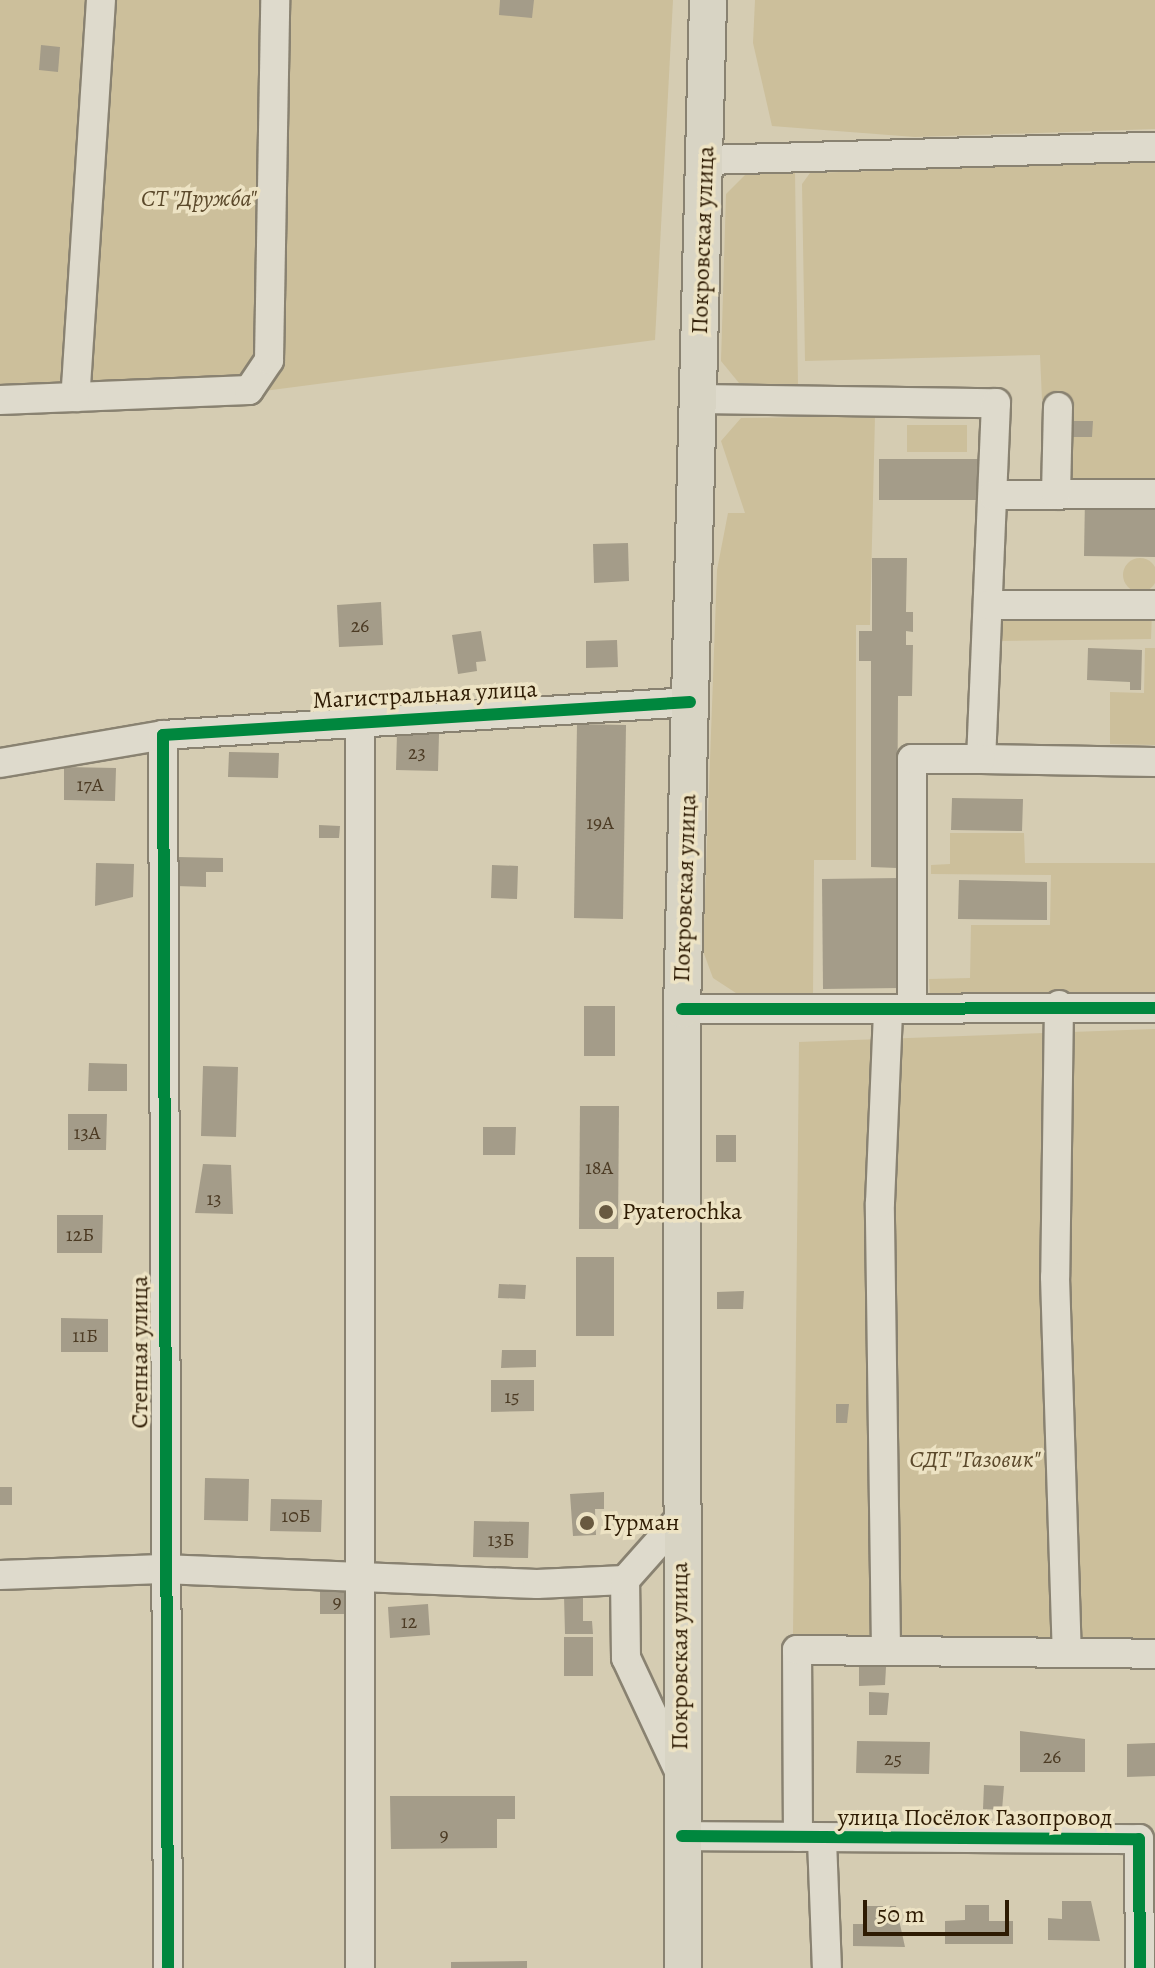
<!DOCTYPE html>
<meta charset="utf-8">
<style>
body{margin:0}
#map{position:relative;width:1155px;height:1968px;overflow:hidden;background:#d5ccb2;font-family:Alegreya,serif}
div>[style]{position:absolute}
.green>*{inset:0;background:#ccbf9b}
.round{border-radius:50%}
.building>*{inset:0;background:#a49c89}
.roads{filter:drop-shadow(2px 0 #898271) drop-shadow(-2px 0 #898271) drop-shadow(0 2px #898271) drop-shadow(0 -2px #898271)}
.minor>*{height:28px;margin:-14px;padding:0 14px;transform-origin:14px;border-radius:14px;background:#dedacc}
.major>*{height:36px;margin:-18px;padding:0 18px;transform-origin:18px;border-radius:18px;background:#d8d4c4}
.cycleway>*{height:12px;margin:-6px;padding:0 6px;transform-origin:6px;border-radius:6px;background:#00873e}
.dots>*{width:22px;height:22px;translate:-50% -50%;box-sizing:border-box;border:4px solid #ede3c4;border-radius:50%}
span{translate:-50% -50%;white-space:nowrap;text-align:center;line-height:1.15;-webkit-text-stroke:7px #ede3c4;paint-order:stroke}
.number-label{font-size:20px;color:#4c3b24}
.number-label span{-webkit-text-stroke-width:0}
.park-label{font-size:24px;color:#5b492b;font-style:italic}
.street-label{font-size:24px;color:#2e1b03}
.poi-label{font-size:24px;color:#2e1b03}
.left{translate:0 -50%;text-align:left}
.scale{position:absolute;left:863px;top:1900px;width:146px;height:36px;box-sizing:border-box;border:4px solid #2e1b03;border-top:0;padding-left:10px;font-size:24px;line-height:28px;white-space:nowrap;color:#2e1b03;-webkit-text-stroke:6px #ede3c4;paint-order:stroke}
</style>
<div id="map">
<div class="green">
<div style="clip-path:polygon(0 0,673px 0,655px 340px,241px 394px,0 411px)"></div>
<div style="clip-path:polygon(755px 0,1155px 0,1155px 129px,915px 137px,772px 126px,753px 43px)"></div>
<div style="clip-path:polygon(1155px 162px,1155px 478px,1069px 479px,1069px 400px,1042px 400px,1040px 355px,805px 361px,802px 184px,810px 173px)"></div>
<div style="clip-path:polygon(749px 171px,795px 172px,798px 386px,739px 383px,721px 361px,726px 194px)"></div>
<div style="clip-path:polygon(875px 416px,870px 625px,856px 625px,856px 860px,814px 860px,813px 997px,739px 995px,713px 978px,703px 951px,717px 570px,728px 513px,745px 513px,721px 441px,741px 418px)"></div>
<div style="clip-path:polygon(907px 425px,967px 425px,967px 452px,907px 452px)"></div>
<div class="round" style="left:1123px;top:558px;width:34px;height:34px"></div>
<div style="clip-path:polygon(1152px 612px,1151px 639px,994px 641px,1002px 618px)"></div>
<div style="clip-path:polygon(1145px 648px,1155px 648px,1155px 745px,1110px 744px,1110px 692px,1144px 693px)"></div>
<div style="clip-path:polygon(950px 833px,1024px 833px,1025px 863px,1155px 863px,1155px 995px,930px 995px,929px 979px,970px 978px,971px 925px,1050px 925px,1051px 875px,931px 874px,931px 865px,950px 864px)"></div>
<div style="clip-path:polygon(1155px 1029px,1155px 1644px,793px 1636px,799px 1042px)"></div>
</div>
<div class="building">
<div style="clip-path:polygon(500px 0,534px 0,532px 18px,499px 15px)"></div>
<div style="clip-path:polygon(41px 45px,60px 47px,58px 72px,39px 70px)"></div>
<div style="clip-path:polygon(1073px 421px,1093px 421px,1092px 437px,1073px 437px)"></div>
<div style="clip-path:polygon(879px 459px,983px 459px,983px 500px,879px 500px)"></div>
<div style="clip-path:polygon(1085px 498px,1155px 499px,1155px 557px,1084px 556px)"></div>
<div style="clip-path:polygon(628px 543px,629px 581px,594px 583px,593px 544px)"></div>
<div style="clip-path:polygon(872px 558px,907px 558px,906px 612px,913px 612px,913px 632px,906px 631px,906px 645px,913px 645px,912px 696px,898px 696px,897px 868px,871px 867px,871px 661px,859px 661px,859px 631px,872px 631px)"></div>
<div style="clip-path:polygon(381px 602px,383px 645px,339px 647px,337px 605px)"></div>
<div style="clip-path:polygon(481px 631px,486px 661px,476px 662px,477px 671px,458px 674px,452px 635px)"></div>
<div style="clip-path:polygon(617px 640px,618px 667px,586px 668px,586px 641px)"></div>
<div style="clip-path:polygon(1088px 648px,1142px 650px,1141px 690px,1130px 690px,1130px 682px,1087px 680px)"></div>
<div style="clip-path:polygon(577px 724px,626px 725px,623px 919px,574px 918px)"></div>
<div style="clip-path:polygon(397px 733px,439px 734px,438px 771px,396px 770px)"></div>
<div style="clip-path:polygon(229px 752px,279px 753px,278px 778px,228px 777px)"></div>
<div style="clip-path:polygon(64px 767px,116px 768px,115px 801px,64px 800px)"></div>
<div style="clip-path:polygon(952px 798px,1023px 799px,1022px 831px,951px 830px)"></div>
<div style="clip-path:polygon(319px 825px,340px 826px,339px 838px,319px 838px)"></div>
<div style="clip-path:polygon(177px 857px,223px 858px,223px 872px,206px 872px,206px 887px,176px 886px)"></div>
<div style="clip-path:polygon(96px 863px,134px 864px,133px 897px,95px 906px)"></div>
<div style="clip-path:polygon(492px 865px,518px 866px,517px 899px,491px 898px)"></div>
<div style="clip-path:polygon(899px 878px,899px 988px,823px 989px,822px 879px)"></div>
<div style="clip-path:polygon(959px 880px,1047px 882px,1047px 920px,958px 919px)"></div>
<div style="clip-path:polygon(584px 1006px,615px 1006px,615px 1056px,584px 1056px)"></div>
<div style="clip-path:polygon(89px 1063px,127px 1064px,127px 1091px,88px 1091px)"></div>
<div style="clip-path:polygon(203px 1066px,238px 1067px,236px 1137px,201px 1136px)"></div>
<div style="clip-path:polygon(580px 1106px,619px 1106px,618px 1229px,579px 1229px)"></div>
<div style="clip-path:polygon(68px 1114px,107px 1114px,106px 1150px,68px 1150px)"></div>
<div style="clip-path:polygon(483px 1127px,516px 1127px,515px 1155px,483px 1155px)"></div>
<div style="clip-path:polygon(716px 1135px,736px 1135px,736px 1162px,716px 1162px)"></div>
<div style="clip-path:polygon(203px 1164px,231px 1165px,233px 1214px,195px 1213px)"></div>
<div style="clip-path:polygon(57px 1215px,103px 1215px,102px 1253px,57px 1253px)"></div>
<div style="clip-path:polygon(576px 1257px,614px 1257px,614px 1336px,576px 1336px)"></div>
<div style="clip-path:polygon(499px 1284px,526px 1285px,525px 1299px,498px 1298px)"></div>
<div style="clip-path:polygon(744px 1291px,743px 1309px,717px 1309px,717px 1292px)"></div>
<div style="clip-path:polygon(61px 1318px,108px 1319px,108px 1352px,61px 1352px)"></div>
<div style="clip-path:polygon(502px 1350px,536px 1350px,536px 1367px,501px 1368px)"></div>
<div style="clip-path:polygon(491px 1380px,534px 1380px,534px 1411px,491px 1412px)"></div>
<div style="clip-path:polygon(836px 1404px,849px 1404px,847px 1423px,836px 1423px)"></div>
<div style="clip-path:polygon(205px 1478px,249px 1479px,248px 1521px,204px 1520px)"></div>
<div style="clip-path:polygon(0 1487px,12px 1487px,12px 1505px,0 1505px)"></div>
<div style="clip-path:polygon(604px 1492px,604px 1509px,595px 1509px,596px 1535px,573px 1536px,570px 1494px)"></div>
<div style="clip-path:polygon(271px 1499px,322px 1500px,321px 1532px,270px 1531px)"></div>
<div style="clip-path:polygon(474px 1521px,529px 1522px,528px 1558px,473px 1557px)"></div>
<div style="clip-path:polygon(320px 1587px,353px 1587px,354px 1614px,320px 1614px)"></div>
<div style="clip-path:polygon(564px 1596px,583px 1596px,583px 1621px,592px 1621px,593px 1634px,565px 1634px)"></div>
<div style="clip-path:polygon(428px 1604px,430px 1635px,390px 1638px,388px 1607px)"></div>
<div style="clip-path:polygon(564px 1637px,593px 1637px,593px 1676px,564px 1676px)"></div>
<div style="clip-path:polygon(859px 1666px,886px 1667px,885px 1685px,859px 1686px)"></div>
<div style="clip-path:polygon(869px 1692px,889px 1693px,887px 1715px,869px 1715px)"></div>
<div style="clip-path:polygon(1020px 1731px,1085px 1739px,1085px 1772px,1020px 1772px)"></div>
<div style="clip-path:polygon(857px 1741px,930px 1742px,929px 1774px,856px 1773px)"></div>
<div style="clip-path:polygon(1155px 1743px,1155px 1776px,1127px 1777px,1127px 1744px)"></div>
<div style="clip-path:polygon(984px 1785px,1004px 1786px,1002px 1810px,983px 1809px)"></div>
<div style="clip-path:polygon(390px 1796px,515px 1796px,515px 1819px,497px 1819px,497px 1848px,391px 1849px)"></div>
<div style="clip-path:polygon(1062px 1901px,1091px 1901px,1100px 1941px,1048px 1940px,1048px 1918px,1062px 1919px)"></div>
<div style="clip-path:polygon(965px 1905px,989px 1905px,989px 1921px,1013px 1921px,1013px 1944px,945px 1944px,945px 1921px,965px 1920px)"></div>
<div style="clip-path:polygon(867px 1906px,896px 1906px,905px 1947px,853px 1946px,853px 1924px,867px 1924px)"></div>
<div style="clip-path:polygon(527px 1961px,527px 1968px,451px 1968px,451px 1962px)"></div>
</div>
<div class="roads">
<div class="minor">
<div style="left:101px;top:0;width:398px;rotate:93.7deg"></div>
<div style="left:75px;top:397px;width:174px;rotate:-2.3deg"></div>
<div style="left:249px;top:390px;width:36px;rotate:-56deg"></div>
<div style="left:269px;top:360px;width:360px;rotate:-89deg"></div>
<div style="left:707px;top:160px;width:448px;rotate:-1.7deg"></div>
<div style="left:696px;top:399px;width:300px;rotate:0.8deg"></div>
<div style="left:996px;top:403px;width:356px;rotate:92.4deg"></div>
<div style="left:981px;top:759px;width:174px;rotate:1deg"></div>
<div style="left:0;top:400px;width:75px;rotate:-2.3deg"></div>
<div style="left:993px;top:495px;width:162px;rotate:-0.4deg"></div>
<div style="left:1056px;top:495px;width:88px;rotate:-88.7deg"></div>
<div style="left:988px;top:605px;width:167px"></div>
<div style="left:163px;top:735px;width:1233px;rotate:89.77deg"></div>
<div style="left:0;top:763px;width:165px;rotate:-9.7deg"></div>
<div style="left:163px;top:735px;width:528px;rotate:-3.58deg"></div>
<div style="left:1059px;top:1005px;width:272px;rotate:90.8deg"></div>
<div style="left:1055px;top:1277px;width:376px;rotate:88.2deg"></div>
<div style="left:912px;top:1007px;width:248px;rotate:-90deg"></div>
<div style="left:912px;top:759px;width:69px"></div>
<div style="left:682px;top:1009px;width:473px;rotate:-0.1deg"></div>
<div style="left:0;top:1575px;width:162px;rotate:-2.1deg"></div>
<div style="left:162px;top:1569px;width:375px;rotate:2.3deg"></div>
<div style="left:537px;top:1584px;width:88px;rotate:-2.6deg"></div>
<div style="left:886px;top:1650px;width:447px;rotate:-90.8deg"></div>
<div style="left:880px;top:1203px;width:192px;rotate:-87.6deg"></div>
<div style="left:679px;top:1771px;width:125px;rotate:-115.1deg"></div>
<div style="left:626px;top:1658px;width:78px;rotate:-90.7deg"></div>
<div style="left:625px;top:1580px;width:83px;rotate:-48.4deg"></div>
<div style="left:682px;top:1836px;width:457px;rotate:0.4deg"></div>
<div style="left:1139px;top:1839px;width:129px;rotate:89.6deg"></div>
<div style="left:798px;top:1837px;width:187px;rotate:-90.3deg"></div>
<div style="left:797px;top:1650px;width:358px;rotate:0.6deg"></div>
<div style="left:822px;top:1840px;width:128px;rotate:87.8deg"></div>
<div style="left:360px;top:1968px;width:1249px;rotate:-90deg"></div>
</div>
<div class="major">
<div style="left:683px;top:1968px;width:959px;rotate:-90.06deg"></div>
<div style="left:682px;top:1009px;width:1009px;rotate:-88.52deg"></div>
</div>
</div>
<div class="cycleway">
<div style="left:682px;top:1009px;width:473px;rotate:-0.1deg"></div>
<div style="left:682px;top:1836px;width:457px;rotate:0.4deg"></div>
<div style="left:1139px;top:1839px;width:129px;rotate:89.6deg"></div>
<div style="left:168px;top:1968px;width:1233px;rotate:-90.23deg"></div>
<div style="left:163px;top:735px;width:528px;rotate:-3.58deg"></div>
</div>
<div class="dots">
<div style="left:606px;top:1212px;background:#685940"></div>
<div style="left:587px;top:1523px;background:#685940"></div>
</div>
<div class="number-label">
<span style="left:360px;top:625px">26</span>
<span style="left:417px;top:752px">23</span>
<span style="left:90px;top:784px">17А</span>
<span style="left:600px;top:822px">19А</span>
<span style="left:87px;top:1132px">13А</span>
<span style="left:599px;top:1167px">18А</span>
<span style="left:214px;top:1198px">13</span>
<span style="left:80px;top:1234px">12Б</span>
<span style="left:85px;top:1335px">11Б</span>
<span style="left:512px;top:1396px">15</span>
<span style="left:296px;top:1515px">10Б</span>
<span style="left:501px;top:1539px">13Б</span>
<span style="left:337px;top:1601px">9</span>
<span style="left:409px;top:1621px">12</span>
<span style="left:1052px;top:1756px">26</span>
<span style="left:893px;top:1758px">25</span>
<span style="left:444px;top:1834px">9</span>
</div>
<div class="park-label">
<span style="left:199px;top:199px">СТ "Дружба"</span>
<span style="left:975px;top:1460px">СДТ "Газовик"</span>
</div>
<div class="street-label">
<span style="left:703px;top:240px;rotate:-88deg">Покровская улица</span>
<span style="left:425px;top:695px;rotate:-3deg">Магистральная улица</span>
<span style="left:685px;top:888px;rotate:-88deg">Покровская улица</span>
<span style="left:140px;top:1352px;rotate:-90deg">Степная улица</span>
<span style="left:680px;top:1656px;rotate:-90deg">Покровская улица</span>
<span style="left:975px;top:1818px">улица Посёлок Газопровод</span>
</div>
<div class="poi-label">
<span class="left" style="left:622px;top:1212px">Pyaterochka</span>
<span class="left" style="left:603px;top:1523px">Гурман</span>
</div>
<div class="scale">50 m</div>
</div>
